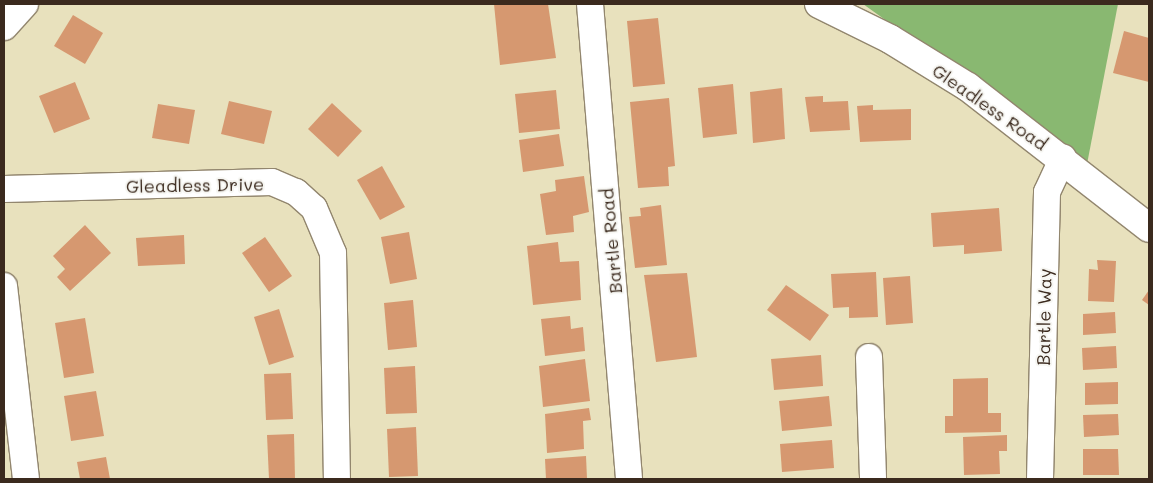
<!DOCTYPE html>
<style>
body{margin:0}
#map{position:relative;width:1153px;height:483px;overflow:hidden;background:#e8e1bd;font-family:Mali,sans-serif}
div>[style]{position:absolute}
.forest>*{inset:0;background:#89b871}
.building>*{inset:0;background:#d69870}
.roads{filter:drop-shadow(1px 0 #92866e) drop-shadow(-1px 0 #92866e) drop-shadow(0 1px #92866e) drop-shadow(0 -1px #92866e)}
.street>*{height:26px;margin:-13px;padding:0 13px;transform-origin:13px;border-radius:13px;background:#fff}
.secondary>*{height:28px;margin:-14px;padding:0 14px;transform-origin:14px;border-radius:14px;background:#fff}
span{translate:-50% -50%;white-space:nowrap;text-align:center;line-height:1.15;-webkit-text-stroke:4px #f6f6f2;paint-order:stroke}
.street-label{font-size:18px;color:#3b2a1e}
.frame{position:absolute;inset:0;border:5px solid #3b2a1e;pointer-events:none}
</style>
<div id="map">
<div class="forest">
<div style="clip-path:polygon(863px 4px,1118px 4px,1087px 164px)"></div>
</div>
<div class="building">
<div style="clip-path:polygon(494px 4px,548px 4px,556px 58px,500px 65px)"></div>
<div style="clip-path:polygon(73px 15px,103px 33px,85px 64px,54px 46px)"></div>
<div style="clip-path:polygon(658px 18px,665px 84px,633px 87px,627px 21px)"></div>
<div style="clip-path:polygon(1124px 31px,1149px 38px,1149px 82px,1113px 73px)"></div>
<div style="clip-path:polygon(75px 82px,90px 119px,54px 133px,39px 96px)"></div>
<div style="clip-path:polygon(733px 84px,737px 134px,703px 138px,698px 88px)"></div>
<div style="clip-path:polygon(782px 88px,785px 139px,753px 143px,750px 92px)"></div>
<div style="clip-path:polygon(556px 90px,560px 129px,519px 133px,515px 94px)"></div>
<div style="clip-path:polygon(823px 96px,823px 102px,848px 101px,850px 130px,810px 132px,805px 97px)"></div>
<div style="clip-path:polygon(669px 98px,675px 166px,668px 167px,669px 186px,638px 188px,630px 102px)"></div>
<div style="clip-path:polygon(229px 101px,272px 111px,264px 144px,221px 134px)"></div>
<div style="clip-path:polygon(332px 103px,362px 131px,338px 157px,308px 129px)"></div>
<div style="clip-path:polygon(158px 104px,195px 110px,189px 144px,152px 138px)"></div>
<div style="clip-path:polygon(873px 105px,873px 110px,911px 109px,911px 140px,860px 142px,857px 106px)"></div>
<div style="clip-path:polygon(559px 134px,564px 166px,523px 172px,519px 140px)"></div>
<div style="clip-path:polygon(382px 166px,405px 207px,380px 220px,357px 180px)"></div>
<div style="clip-path:polygon(584px 176px,589px 212px,573px 216px,574px 232px,546px 235px,540px 194px,556px 191px,555px 180px)"></div>
<div style="clip-path:polygon(661px 205px,667px 265px,635px 268px,629px 217px,641px 216px,640px 208px)"></div>
<div style="clip-path:polygon(999px 208px,1002px 251px,964px 254px,964px 245px,933px 247px,931px 213px)"></div>
<div style="clip-path:polygon(85px 225px,111px 253px,70px 291px,57px 277px,65px 269px,53px 256px)"></div>
<div style="clip-path:polygon(409px 232px,417px 279px,390px 284px,381px 237px)"></div>
<div style="clip-path:polygon(184px 235px,185px 264px,138px 266px,136px 238px)"></div>
<div style="clip-path:polygon(265px 237px,292px 276px,269px 292px,242px 253px)"></div>
<div style="clip-path:polygon(558px 242px,560px 262px,579px 261px,581px 300px,533px 305px,527px 246px)"></div>
<div style="clip-path:polygon(1097px 260px,1116px 261px,1114px 302px,1088px 301px,1089px 269px,1098px 270px)"></div>
<div style="clip-path:polygon(876px 272px,878px 317px,849px 318px,849px 307px,833px 308px,831px 274px)"></div>
<div style="clip-path:polygon(687px 273px,697px 357px,656px 362px,644px 275px)"></div>
<div style="clip-path:polygon(910px 276px,913px 323px,886px 325px,883px 278px)"></div>
<div style="clip-path:polygon(786px 285px,829px 315px,810px 341px,767px 310px)"></div>
<div style="clip-path:polygon(1149px 290px,1149px 305px,1142px 300px)"></div>
<div style="clip-path:polygon(413px 300px,417px 347px,388px 350px,384px 303px)"></div>
<div style="clip-path:polygon(279px 309px,294px 357px,269px 365px,254px 317px)"></div>
<div style="clip-path:polygon(1115px 312px,1116px 333px,1083px 335px,1083px 314px)"></div>
<div style="clip-path:polygon(570px 316px,571px 329px,583px 327px,585px 351px,545px 356px,541px 319px)"></div>
<div style="clip-path:polygon(85px 318px,94px 373px,64px 378px,55px 323px)"></div>
<div style="clip-path:polygon(1116px 346px,1117px 368px,1083px 370px,1082px 348px)"></div>
<div style="clip-path:polygon(821px 355px,823px 386px,774px 390px,771px 359px)"></div>
<div style="clip-path:polygon(585px 359px,590px 401px,543px 407px,539px 366px)"></div>
<div style="clip-path:polygon(415px 366px,417px 413px,386px 414px,384px 368px)"></div>
<div style="clip-path:polygon(291px 373px,293px 419px,266px 420px,264px 374px)"></div>
<div style="clip-path:polygon(988px 378px,988px 413px,1001px 413px,1001px 432px,945px 433px,945px 416px,953px 416px,953px 379px)"></div>
<div style="clip-path:polygon(1118px 382px,1118px 404px,1085px 405px,1085px 383px)"></div>
<div style="clip-path:polygon(96px 391px,104px 436px,71px 441px,64px 396px)"></div>
<div style="clip-path:polygon(829px 396px,832px 426px,782px 431px,779px 401px)"></div>
<div style="clip-path:polygon(589px 408px,591px 420px,583px 421px,584px 449px,547px 453px,545px 414px)"></div>
<div style="clip-path:polygon(1118px 414px,1119px 435px,1084px 437px,1083px 415px)"></div>
<div style="clip-path:polygon(416px 427px,418px 476px,389px 477px,387px 429px)"></div>
<div style="clip-path:polygon(294px 434px,295px 479px,269px 479px,267px 435px)"></div>
<div style="clip-path:polygon(1007px 435px,1007px 451px,999px 451px,1000px 474px,964px 475px,963px 437px)"></div>
<div style="clip-path:polygon(832px 440px,834px 468px,782px 472px,780px 444px)"></div>
<div style="clip-path:polygon(1083px 449px,1118px 449px,1119px 475px,1083px 475px)"></div>
<div style="clip-path:polygon(586px 456px,587px 479px,546px 479px,545px 459px)"></div>
<div style="clip-path:polygon(106px 457px,110px 479px,80px 479px,77px 462px)"></div>
</div>
<div class="roads">
<div class="street">
<div style="left:590px;top:4px;width:477px;rotate:85.3deg"></div>
<div style="left:4px;top:189px;width:268px;rotate:-1.5deg"></div>
<div style="left:272px;top:182px;width:26px;rotate:23deg"></div>
<div style="left:296px;top:192px;width:24px;rotate:42deg"></div>
<div style="left:314px;top:208px;width:49px;rotate:67.1deg"></div>
<div style="left:333px;top:253px;width:226px;rotate:89deg"></div>
<div style="left:4px;top:286px;width:194px;rotate:83.5deg"></div>
<div style="left:869px;top:357px;width:122px;rotate:88.1deg"></div>
<div style="left:1040px;top:479px;width:287px;rotate:-88.6deg"></div>
<div style="left:1047px;top:192px;width:38px;rotate:-65deg"></div>
</div>
<div class="secondary">
<div style="left:819px;top:4px;width:79px;rotate:26.2deg"></div>
<div style="left:890px;top:39px;width:92px;rotate:31.6deg"></div>
<div style="left:968px;top:87px;width:229px;rotate:37.9deg"></div>
<div style="left:4px;top:26px;width:30px;rotate:-48deg"></div>
</div>
</div>
<div class="street-label">
<span style="left:990px;top:107px;rotate:35deg">Gleadless Road</span>
<span style="left:195px;top:185px;rotate:-1deg">Gleadless Drive</span>
<span style="left:611px;top:241px;rotate:-95deg">Bartle Road</span>
<span style="left:1044px;top:317px;rotate:-89deg">Bartle Way</span>
</div>
<div class="frame"></div>
</div>
